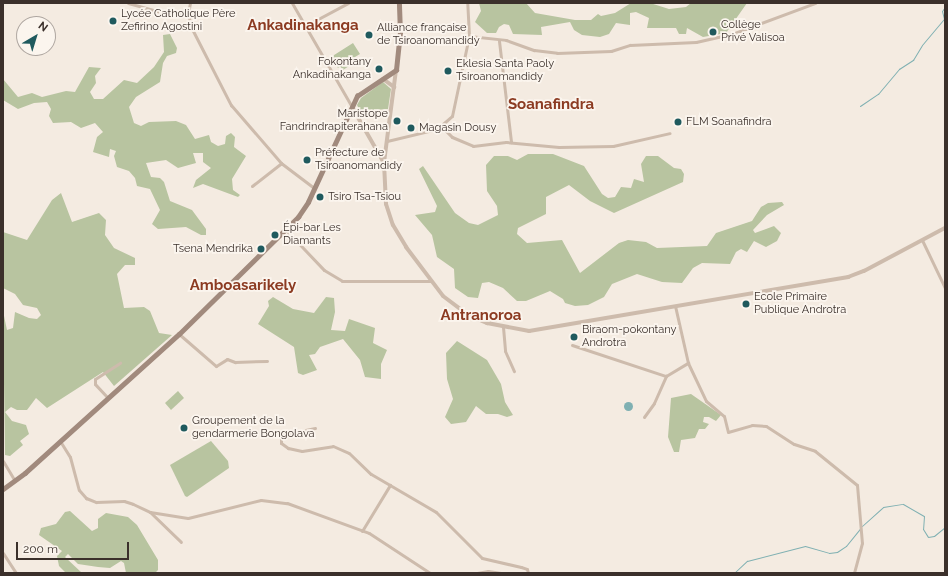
<!DOCTYPE html>
<meta charset="utf-8">
<style>
body{margin:0}
#map{position:relative;width:948px;height:576px;overflow:hidden;background:#f4ebe1;font-family:Raleway,sans-serif}
div>[style]{position:absolute}
.green>*{inset:0;background:#b8c4a0}
.water>*{inset:0;background:#7fb0b2}
.round{border-radius:50%}
.stream>*{height:1px;margin:-0.5px;padding:0 0.5px;transform-origin:0.5px;border-radius:0.5px;background:#7fb0b2}
.minor>*{height:3px;margin:-1.5px;padding:0 1.5px;transform-origin:1.5px;border-radius:1.5px;background:#cdbbac}
.tertiary>*{height:4px;margin:-2px;padding:0 2px;transform-origin:2px;border-radius:2px;background:#cdbbac}
.secondary>*{height:4.5px;margin:-2.25px;padding:0 2.25px;transform-origin:2.25px;border-radius:2.25px;background:#a18a7d}
.dots>*{width:11px;height:11px;translate:-50% -50%;box-sizing:border-box;border:2px solid #fbf5ee;border-radius:50%}
span{translate:-50% -50%;white-space:nowrap;text-align:center;line-height:1.15;-webkit-text-stroke:3.5px #fbf5ee;paint-order:stroke}
.poi-label{font-size:11px;color:#3b302b}
.left{translate:0 -50%;text-align:left}
.right{translate:-100% -50%;text-align:right}
.district-label{font-size:15px;color:#8c3b22;font-weight:700}
.frame{position:absolute;inset:0;border:4px solid #3b302b;pointer-events:none}
.north{position:absolute;left:16px;top:16px;width:40px;height:40px;box-sizing:border-box;background:#fbf5ee;border:1px solid #aea6a0;border-radius:50%;rotate:38deg;font-size:11px;font-weight:700;line-height:16px;text-align:center;color:#3b302b}
.north::after{content:'';display:block;margin:auto;width:14px;height:18px;background:#1f5a5e;clip-path:polygon(50% 0,100% 100%,50% 72%,0 100%)}
.scale{position:absolute;left:16px;top:542px;width:113px;height:18px;box-sizing:border-box;border:2px solid #3b302b;border-top:0;padding-left:5px;font-size:12px;line-height:14px;white-space:nowrap;color:#3b302b;-webkit-text-stroke:3px #fbf5ee;paint-order:stroke}
</style>
<div id="map">
<div class="green">
<div style="clip-path:polygon(479px 3px,526px 3px,535px 13px,575px 20px,591px 20px,598px 14px,601px 16px,615px 13px,631px 3px,650px 3px,669px 9px,686px 7px,691px 3px,747px 3px,726px 33px,703px 37px,687px 28px,686px 34px,679px 34px,676px 28px,647px 28px,649px 18px,636px 12px,630px 13px,630px 25px,616px 23px,609px 34px,600px 37px,582px 35px,574px 30px,570px 22px,541px 27px,542px 35px,513px 34px,509px 25px,504px 24px,499px 27px,496px 33px,487px 33px,475px 22px,481px 11px)"></div>
<div style="clip-path:polygon(170px 34px,177px 48px,176px 53px,167px 56px,163px 63px,160px 82px,136px 97px,129px 107px,134px 123px,141px 126px,149px 122px,176px 121px,186px 125px,195px 139px,209px 135px,211px 142px,218px 146px,225px 144px,226px 136px,231px 133px,235px 137px,234px 147px,246px 156px,232px 179px,233px 190px,240px 195px,238px 197px,203px 184px,193px 188px,196px 180px,211px 168px,203px 162px,203px 153px,193px 153px,196px 163px,178px 168px,166px 160px,146px 163px,151px 177px,160px 178px,164px 182px,170px 201px,192px 210px,206px 229px,206px 235px,201px 235px,186px 227px,158px 229px,152px 224px,160px 210px,150px 189px,137px 186px,135px 178px,129px 171px,117px 167px,114px 156px,116px 151px,110px 149px,109px 157px,93px 152px,97px 137px,103px 132px,95px 123px,81px 128px,71px 122px,53px 123px,49px 116px,51px 109px,47px 102px,34px 103px,18px 109px,3px 100px,3px 79px,18px 97px,32px 93px,42px 97px,66px 91px,75px 92px,89px 67px,101px 68px,95px 76px,96px 83px,90px 92px,94px 99px,103px 99px,124px 80px,137px 83px,154px 67px,164px 52px,163px 35px)"></div>
<div style="clip-path:polygon(353px 43px,360px 54px,350px 60px,352px 64px,343px 70px,340px 66px,338px 68px,331px 57px)"></div>
<div style="clip-path:polygon(383px 82px,391px 89px,388px 109px,360px 111px,357px 105px,361px 98px)"></div>
<div style="clip-path:polygon(528px 154px,553px 154px,584px 166px,602px 194px,608px 198px,615px 197px,621px 187px,631px 188px,634px 179px,644px 182px,641px 164px,646px 156px,658px 156px,674px 168px,681px 169px,684px 174px,683px 182px,614px 213px,590px 201px,569px 185px,546px 197px,546px 214px,518px 228px,517px 234px,527px 243px,562px 240px,580px 273px,619px 243px,628px 240px,646px 242px,657px 248px,707px 246px,716px 233px,752px 221px,761px 207px,768px 203px,782px 202px,784px 205px,767px 215px,753px 230px,755px 233px,774px 226px,781px 233px,777px 241px,766px 247px,754px 241px,747px 252px,741px 249px,736px 252px,730px 264px,702px 263px,693px 268px,682px 283px,662px 282px,637px 274px,612px 284px,604px 297px,588px 305px,575px 306px,565px 303px,563px 299px,550px 291px,526px 301px,517px 301px,503px 288px,489px 282px,482px 283px,478px 298px,468px 297px,455px 288px,454px 269px,437px 257px,432px 235px,415px 215px,435px 212px,437px 206px,419px 169px,423px 166px,455px 213px,469px 223px,478px 225px,498px 215px,497px 206px,487px 191px,486px 165px,494px 156px,508px 156px,517px 160px)"></div>
<div style="clip-path:polygon(61px 193px,72px 222px,99px 213px,106px 220px,105px 235px,114px 248px,135px 258px,135px 265px,125px 265px,117px 274px,124px 308px,144px 307px,150px 311px,159px 333px,172px 335px,114px 386px,103px 372px,47px 408px,36px 398px,27px 410px,17px 410px,11px 407px,5px 412px,12px 421px,26px 425px,29px 434px,20px 441px,23px 445px,10px 456px,5px 455px,3px 311px,7px 330px,13px 328px,15px 312px,29px 318px,37px 319px,41px 315px,37px 308px,23px 305px,15px 294px,3px 288px,3px 232px,27px 240px,52px 200px)"></div>
<div style="clip-path:polygon(273px 297px,293px 309px,314px 313px,326px 297px,334px 298px,335px 312px,331px 330px,345px 331px,349px 319px,375px 328px,373px 343px,387px 350px,381px 364px,381px 379px,365px 377px,360px 360px,343px 339px,320px 347px,315px 354px,309px 355px,317px 370px,303px 375px,298px 373px,294px 347px,258px 324px,269px 306px,268px 301px)"></div>
<div style="clip-path:polygon(457px 341px,487px 360px,501px 384px,505px 402px,513px 415px,507px 417px,498px 414px,486px 414px,476px 406px,466px 422px,451px 424px,445px 417px,453px 399px,447px 379px,446px 353px)"></div>
<div style="clip-path:polygon(178px 391px,184px 398px,171px 410px,165px 403px)"></div>
<div style="clip-path:polygon(691px 394px,721px 415px,716px 421px,709px 417px,704px 417px,703px 422px,709px 424px,705px 429px,699px 429px,695px 438px,681px 440px,679px 452px,674px 452px,668px 437px,671px 398px)"></div>
<div style="clip-path:polygon(211px 441px,228px 461px,229px 468px,187px 497px,185px 496px,170px 465px)"></div>
<div style="clip-path:polygon(70px 511px,92px 531px,98px 528px,98px 519px,106px 513px,128px 517px,137px 525px,158px 560px,158px 570px,155px 573px,126px 573px,124px 563px,121px 561px,110px 568px,98px 567px,78px 564px,68px 554px,65px 557px,82px 573px,66px 573px,59px 566px,57px 556px,62px 551px,39px 535px,41px 528px,56px 524px,65px 512px)"></div>
</div>
<div class="water">
<div class="round" style="left:623.5px;top:401.5px;width:9px;height:9px"></div>
</div>
<div class="stream">
<div style="left:860px;top:106px;width:22px;rotate:-34deg"></div>
<div style="left:878px;top:94px;width:33px;rotate:-50deg"></div>
<div style="left:899px;top:69px;width:17px;rotate:-33deg"></div>
<div style="left:913px;top:60px;width:17px;rotate:-59deg"></div>
<div style="left:922px;top:45px;width:34px;rotate:-50deg"></div>
<div style="left:944px;top:19px;width:8px;rotate:-104deg"></div>
<div style="left:942px;top:11px;width:5px;rotate:-53deg"></div>
<div style="left:862px;top:526px;width:28px;rotate:-42deg"></div>
<div style="left:883px;top:507px;width:20px;rotate:-9deg"></div>
<div style="left:903px;top:504px;width:24px;rotate:30deg"></div>
<div style="left:924px;top:516px;width:13px;rotate:94deg"></div>
<div style="left:923px;top:529px;width:9px;rotate:58deg"></div>
<div style="left:928px;top:537px;width:6px;rotate:-9deg"></div>
<div style="left:934px;top:536px;width:14px;rotate:-39deg"></div>
<div style="left:734px;top:573px;width:18px;rotate:-43deg"></div>
<div style="left:747px;top:561px;width:60px;rotate:-14.5deg"></div>
<div style="left:805px;top:546px;width:25px;rotate:16deg"></div>
<div style="left:829px;top:553px;width:8px;rotate:-7deg"></div>
<div style="left:837px;top:552px;width:11px;rotate:-34deg"></div>
<div style="left:846px;top:546px;width:22px;rotate:-51deg"></div>
</div>
<div class="minor">
<div style="left:128px;top:3px;width:41px;rotate:15.4deg"></div>
<div style="left:168px;top:14px;width:20px;rotate:-3deg"></div>
<div style="left:190px;top:3px;width:10px;rotate:101deg"></div>
<div style="left:188px;top:13px;width:14px;rotate:78deg"></div>
<div style="left:191px;top:27px;width:88px;rotate:62.9deg"></div>
<div style="left:231px;top:105px;width:77px;rotate:49.2deg"></div>
<div style="left:281px;top:163px;width:41px;rotate:37.1deg"></div>
<div style="left:292px;top:3px;width:120px;rotate:60deg"></div>
<div style="left:305px;top:26px;width:49px;rotate:-28.1deg"></div>
<div style="left:469px;top:36px;width:37px;rotate:6deg"></div>
<div style="left:506px;top:40px;width:30px;rotate:20deg"></div>
<div style="left:534px;top:50px;width:23px;rotate:7deg"></div>
<div style="left:557px;top:53px;width:54px;rotate:-2.1deg"></div>
<div style="left:611px;top:51px;width:20px;rotate:-18deg"></div>
<div style="left:630px;top:45px;width:66px;rotate:-2.6deg"></div>
<div style="left:696px;top:42px;width:37px;rotate:-13deg"></div>
<div style="left:732px;top:34px;width:89px;rotate:-20.5deg"></div>
<div style="left:499px;top:41px;width:102px;rotate:83.2deg"></div>
<div style="left:442px;top:127px;width:14px;rotate:45deg"></div>
<div style="left:452px;top:137px;width:23px;rotate:23deg"></div>
<div style="left:473px;top:146px;width:33px;rotate:-7deg"></div>
<div style="left:506px;top:142px;width:53px;rotate:5.4deg"></div>
<div style="left:559px;top:147px;width:54px;rotate:-1.1deg"></div>
<div style="left:613px;top:146px;width:58px;rotate:-12.8deg"></div>
<div style="left:387px;top:141px;width:51px;rotate:-13.5deg"></div>
<div style="left:437px;top:129px;width:20px;rotate:-41deg"></div>
<div style="left:452px;top:116px;width:82px;rotate:-78deg"></div>
<div style="left:469px;top:36px;width:33px;rotate:-93deg"></div>
<div style="left:252px;top:186px;width:37px;rotate:-38deg"></div>
<div style="left:286px;top:230px;width:55px;rotate:46.5deg"></div>
<div style="left:324px;top:270px;width:21px;rotate:31deg"></div>
<div style="left:342px;top:281px;width:89px"></div>
<div style="left:922px;top:240px;width:53px;rotate:64.4deg"></div>
<div style="left:503px;top:327px;width:24px;rotate:85deg"></div>
<div style="left:505px;top:351px;width:22px;rotate:66deg"></div>
<div style="left:179px;top:334px;width:49px;rotate:40.9deg"></div>
<div style="left:216px;top:366px;width:13px;rotate:-32deg"></div>
<div style="left:227px;top:359px;width:9px;rotate:21deg"></div>
<div style="left:235px;top:362px;width:32px;rotate:-2deg"></div>
<div style="left:572px;top:345px;width:99px;rotate:18.3deg"></div>
<div style="left:666px;top:376px;width:26px;rotate:-31deg"></div>
<div style="left:688px;top:363px;width:58px;rotate:-102.8deg"></div>
<div style="left:688px;top:363px;width:42px;rotate:64.7deg"></div>
<div style="left:706px;top:401px;width:23px;rotate:40deg"></div>
<div style="left:724px;top:416px;width:16px;rotate:76deg"></div>
<div style="left:728px;top:432px;width:25px;rotate:-16deg"></div>
<div style="left:752px;top:425px;width:14px;rotate:4deg"></div>
<div style="left:766px;top:426px;width:33px;rotate:33deg"></div>
<div style="left:794px;top:444px;width:22px;rotate:18deg"></div>
<div style="left:815px;top:451px;width:54px;rotate:39deg"></div>
<div style="left:857px;top:485px;width:58px;rotate:85.1deg"></div>
<div style="left:862px;top:543px;width:31px;rotate:105deg"></div>
<div style="left:108px;top:398px;width:19px;rotate:-133deg"></div>
<div style="left:95px;top:384px;width:5px;rotate:-90deg"></div>
<div style="left:95px;top:379px;width:30px;rotate:-33deg"></div>
<div style="left:644px;top:417px;width:17px;rotate:-54deg"></div>
<div style="left:654px;top:403px;width:30px;rotate:-66deg"></div>
<div style="left:315px;top:428px;width:30px;rotate:168deg"></div>
<div style="left:286px;top:434px;width:6px;rotate:141deg"></div>
<div style="left:281px;top:438px;width:5px;rotate:90deg"></div>
<div style="left:281px;top:443px;width:9px;rotate:36deg"></div>
<div style="left:288px;top:448px;width:14px;rotate:12deg"></div>
<div style="left:302px;top:451px;width:31px;rotate:-9deg"></div>
<div style="left:333px;top:446px;width:17px;rotate:24deg"></div>
<div style="left:349px;top:453px;width:30px;rotate:44deg"></div>
<div style="left:371px;top:474px;width:75px;rotate:30.3deg"></div>
<div style="left:436px;top:512px;width:65px;rotate:45deg"></div>
<div style="left:482px;top:558px;width:40px;rotate:13deg"></div>
<div style="left:521px;top:567px;width:6px;rotate:18deg"></div>
<div style="left:527px;top:569px;width:4px;rotate:76deg"></div>
<div style="left:60px;top:441px;width:19px;rotate:58deg"></div>
<div style="left:70px;top:457px;width:34px;rotate:75deg"></div>
<div style="left:79px;top:490px;width:11px;rotate:49deg"></div>
<div style="left:86px;top:498px;width:11px;rotate:22deg"></div>
<div style="left:96px;top:502px;width:28px;rotate:-2deg"></div>
<div style="left:124px;top:501px;width:9px;rotate:18deg"></div>
<div style="left:133px;top:504px;width:19px;rotate:25deg"></div>
<div style="left:150px;top:512px;width:43px;rotate:44.1deg"></div>
<div style="left:3px;top:461px;width:23px;rotate:59deg"></div>
<div style="left:150px;top:512px;width:38px;rotate:9deg"></div>
<div style="left:188px;top:518px;width:75px;rotate:-13.9deg"></div>
<div style="left:261px;top:500px;width:26px;rotate:7deg"></div>
<div style="left:287px;top:503px;width:87px;rotate:20.1deg"></div>
<div style="left:369px;top:533px;width:73px;rotate:33.3deg"></div>
<div style="left:362px;top:531px;width:54px;rotate:-58.7deg"></div>
<div style="left:3px;top:553px;width:24px;rotate:57deg"></div>
<div style="left:477px;top:573px;width:11px;rotate:-10deg"></div>
<div style="left:488px;top:571px;width:13px;rotate:9deg"></div>
</div>
<div class="tertiary">
<div style="left:396px;top:70px;width:94px;rotate:97.4deg"></div>
<div style="left:384px;top:163px;width:41px;rotate:87.2deg"></div>
<div style="left:386px;top:204px;width:22px;rotate:72deg"></div>
<div style="left:393px;top:225px;width:26px;rotate:59deg"></div>
<div style="left:406px;top:247px;width:61px;rotate:52.9deg"></div>
<div style="left:443px;top:296px;width:31px;rotate:37deg"></div>
<div style="left:468px;top:315px;width:21px;rotate:23deg"></div>
<div style="left:487px;top:323px;width:43px;rotate:10.8deg"></div>
<div style="left:529px;top:331px;width:324px;rotate:-9.6deg"></div>
<div style="left:848px;top:277px;width:17px;rotate:-21deg"></div>
<div style="left:864px;top:271px;width:92px;rotate:-28deg"></div>
<div style="left:383px;top:79px;width:14px;rotate:36deg"></div>
<div style="left:352px;top:107px;width:64px;rotate:60.3deg"></div>
</div>
<div class="secondary">
<div style="left:3px;top:489px;width:27px;rotate:-36deg"></div>
<div style="left:25px;top:473px;width:207px;rotate:-42.1deg"></div>
<div style="left:179px;top:334px;width:167px;rotate:-44.5deg"></div>
<div style="left:298px;top:217px;width:18px;rotate:-56deg"></div>
<div style="left:308px;top:202px;width:117px;rotate:-65.2deg"></div>
<div style="left:357px;top:96px;width:47px;rotate:-33.7deg"></div>
<div style="left:396px;top:70px;width:36px;rotate:-84deg"></div>
<div style="left:400px;top:34px;width:31px;rotate:-92deg"></div>
</div>
<div class="dots">
<div style="left:113px;top:21px;background:#1f5a5e"></div>
<div style="left:713px;top:32px;background:#1f5a5e"></div>
<div style="left:369px;top:35px;background:#1f5a5e"></div>
<div style="left:379px;top:69px;background:#1f5a5e"></div>
<div style="left:448px;top:71px;background:#1f5a5e"></div>
<div style="left:397px;top:121px;background:#1f5a5e"></div>
<div style="left:678px;top:122px;background:#1f5a5e"></div>
<div style="left:411px;top:128px;background:#1f5a5e"></div>
<div style="left:307px;top:160px;background:#1f5a5e"></div>
<div style="left:320px;top:197px;background:#1f5a5e"></div>
<div style="left:275px;top:235px;background:#1f5a5e"></div>
<div style="left:261px;top:249px;background:#1f5a5e"></div>
<div style="left:746px;top:304px;background:#1f5a5e"></div>
<div style="left:574px;top:337px;background:#1f5a5e"></div>
<div style="left:184px;top:428px;background:#1f5a5e"></div>
</div>
<div class="poi-label">
<span class="left" style="left:121px;top:21px">Lycée Catholique Père<br>Zefirino Agostini</span>
<span class="left" style="left:721px;top:32px">Collège<br>Privé Valisoa</span>
<span class="left" style="left:377px;top:35px">Alliance française<br>de Tsiroanomandidy</span>
<span class="right" style="left:371px;top:69px">Fokontany<br>Ankadinakanga</span>
<span class="left" style="left:456px;top:71px">Eklesia Santa Paoly<br>Tsiroanomandidy</span>
<span class="right" style="left:388px;top:121px">Maristope<br>Fandrindrapiterahana</span>
<span class="left" style="left:686px;top:122px">FLM Soanafindra</span>
<span class="left" style="left:419px;top:128px">Magasin Dousy</span>
<span class="left" style="left:315px;top:160px">Préfecture de<br>Tsiroanomandidy</span>
<span class="left" style="left:328px;top:197px">Tsiro Tsa-Tsiou</span>
<span class="left" style="left:283px;top:235px">Épi-bar Les<br>Diamants</span>
<span class="right" style="left:253px;top:249px">Tsena Mendrika</span>
<span class="left" style="left:754px;top:304px">Ecole Primaire<br>Publique Androtra</span>
<span class="left" style="left:582px;top:337px">Biraom-pokontany<br>Androtra</span>
<span class="left" style="left:192px;top:428px">Groupement de la<br>gendarmerie Bongolava</span>
</div>
<div class="district-label">
<span style="left:303px;top:26px">Ankadinakanga</span>
<span style="left:551px;top:105px">Soanafindra</span>
<span style="left:243px;top:286px">Amboasarikely</span>
<span style="left:481px;top:316px">Antranoroa</span>
</div>
<div class="frame"></div>
<div class="north">N</div>
<div class="scale">200 m</div>
</div>
